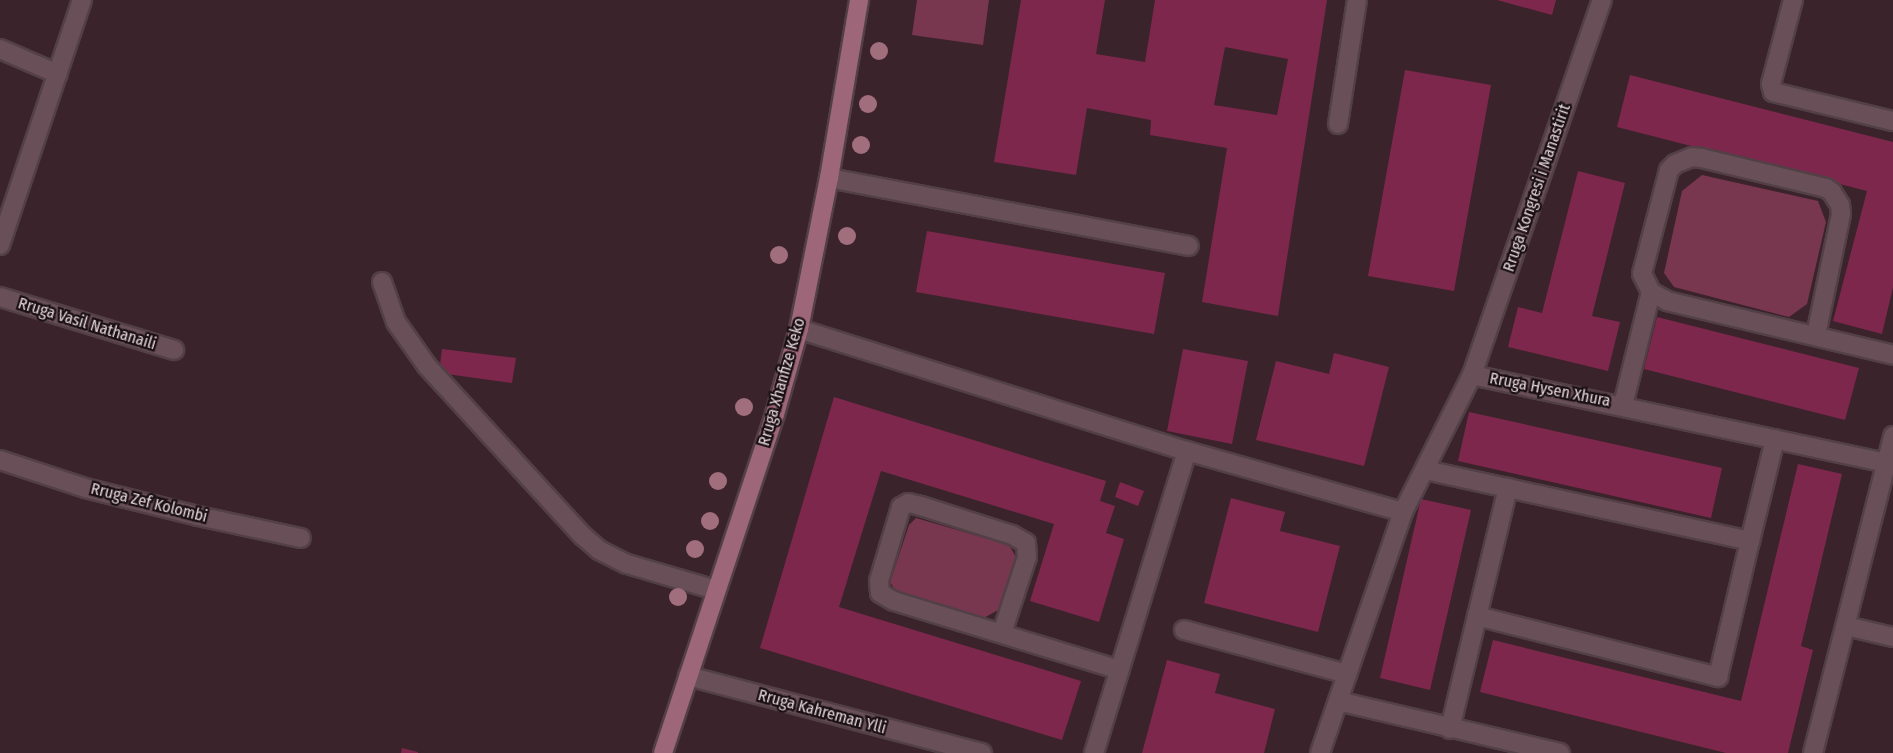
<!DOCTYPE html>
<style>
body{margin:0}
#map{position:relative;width:1893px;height:753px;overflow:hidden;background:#3a232a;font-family:"Fira Sans Condensed",sans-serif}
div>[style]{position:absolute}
.green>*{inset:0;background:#78364f}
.building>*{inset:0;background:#7e274c}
.roads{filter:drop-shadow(2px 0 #534047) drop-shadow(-2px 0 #534047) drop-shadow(0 2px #534047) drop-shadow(0 -2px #534047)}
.minor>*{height:18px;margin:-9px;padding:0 9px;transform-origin:9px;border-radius:9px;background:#694f57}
.major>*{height:18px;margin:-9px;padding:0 9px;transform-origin:9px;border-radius:9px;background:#9e6679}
.trees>*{width:18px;height:18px;margin:-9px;border-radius:50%;background:#a16e7e}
span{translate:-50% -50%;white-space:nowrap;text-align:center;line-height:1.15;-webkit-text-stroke:4.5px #1a1013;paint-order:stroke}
.street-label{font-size:16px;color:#e5d5da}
</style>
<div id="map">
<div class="green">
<div style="clip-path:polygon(917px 0,989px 0,983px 45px,912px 35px)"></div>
<div style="clip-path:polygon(1702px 175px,1818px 201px,1826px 222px,1807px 304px,1789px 317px,1674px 287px,1664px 273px,1682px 191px)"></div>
<div style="clip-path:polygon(916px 518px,1009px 545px,1016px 557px,998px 610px,984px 618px,897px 593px,890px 582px,909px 525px)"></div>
</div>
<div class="building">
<div style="clip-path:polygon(evenodd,1021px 0,1105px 0,1096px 54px,1145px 62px,1155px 0,1327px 0,1278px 316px,1202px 302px,1227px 148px,1150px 135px,1151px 120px,1087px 108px,1076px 175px,994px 162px,1021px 0,1225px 47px,1288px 59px,1277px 115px,1214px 105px,1225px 47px)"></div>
<div style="clip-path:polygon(1497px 0,1556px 0,1552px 15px)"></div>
<div style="clip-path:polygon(1405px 70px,1491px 85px,1454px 291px,1368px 276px)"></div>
<div style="clip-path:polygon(1630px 75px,1893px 142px,1893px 287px,1882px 334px,1833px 321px,1867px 191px,1617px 127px)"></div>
<div style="clip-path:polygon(1578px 171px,1625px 183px,1592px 316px,1620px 322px,1608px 371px,1508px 347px,1518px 307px,1542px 313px)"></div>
<div style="clip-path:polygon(927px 231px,1165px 273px,1154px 334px,916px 292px)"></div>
<div style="clip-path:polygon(1657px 317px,1859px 368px,1845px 420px,1644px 369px)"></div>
<div style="clip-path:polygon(442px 349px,516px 358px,512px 383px,439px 373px)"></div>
<div style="clip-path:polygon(1183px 349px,1248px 361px,1232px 444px,1167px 431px)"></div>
<div style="clip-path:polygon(1334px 353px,1389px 367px,1364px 466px,1256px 440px,1276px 361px,1329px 374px)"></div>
<div style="clip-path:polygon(834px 397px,1106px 481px,1100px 501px,1115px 506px,1106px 533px,1124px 539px,1099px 622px,1030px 601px,1054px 524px,881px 471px,839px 607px,1081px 681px,1062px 740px,760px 648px)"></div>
<div style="clip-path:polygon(1469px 412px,1722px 468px,1711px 518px,1458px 461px)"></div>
<div style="clip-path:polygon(1798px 464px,1842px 474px,1801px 646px,1813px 650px,1788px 753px,1726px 753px,1480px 692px,1493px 640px,1741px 701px)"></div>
<div style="clip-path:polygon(1120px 482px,1144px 491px,1138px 506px,1115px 497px)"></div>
<div style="clip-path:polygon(1231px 498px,1285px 512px,1280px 531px,1340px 546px,1318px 632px,1204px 603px)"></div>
<div style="clip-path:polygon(1421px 499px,1471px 510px,1430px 690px,1380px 678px)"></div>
<div style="clip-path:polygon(1167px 660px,1220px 674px,1215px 693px,1275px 709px,1264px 753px,1142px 753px)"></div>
<div style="clip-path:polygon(402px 748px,418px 752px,418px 753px,401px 753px)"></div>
</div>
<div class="roads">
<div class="minor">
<div style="left:1793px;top:0;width:87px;rotate:104.7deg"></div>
<div style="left:1771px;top:84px;width:8px;rotate:76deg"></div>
<div style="left:1773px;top:92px;width:123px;rotate:13.6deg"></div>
<div style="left:0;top:49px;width:63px;rotate:23.3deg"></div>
<div style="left:1338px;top:124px;width:125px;rotate:-81.3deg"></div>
<div style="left:829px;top:178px;width:366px;rotate:10.7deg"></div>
<div style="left:0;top:245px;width:258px;rotate:-71.5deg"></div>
<div style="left:382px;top:282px;width:42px;rotate:70.7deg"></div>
<div style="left:396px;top:322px;width:54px;rotate:54.8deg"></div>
<div style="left:427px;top:366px;width:231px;rotate:47.5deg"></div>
<div style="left:583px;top:536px;width:21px;rotate:41deg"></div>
<div style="left:599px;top:550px;width:31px;rotate:27deg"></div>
<div style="left:627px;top:564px;width:93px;rotate:16.3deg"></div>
<div style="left:0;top:297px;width:182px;rotate:16.9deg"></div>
<div style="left:799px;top:329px;width:407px;rotate:17.5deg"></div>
<div style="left:1187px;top:451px;width:224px;rotate:15.8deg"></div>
<div style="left:1816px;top:335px;width:124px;rotate:-78.3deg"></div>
<div style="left:1841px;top:214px;width:9px;rotate:-96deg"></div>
<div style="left:1840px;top:205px;width:15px;rotate:-122deg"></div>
<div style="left:1832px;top:192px;width:7px;rotate:-146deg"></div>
<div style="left:1826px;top:188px;width:128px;rotate:-166.4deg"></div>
<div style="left:1702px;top:158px;width:10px;rotate:-174deg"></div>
<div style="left:1692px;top:157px;width:18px;rotate:158deg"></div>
<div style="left:1675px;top:164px;width:8px;rotate:135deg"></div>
<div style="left:1669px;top:170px;width:107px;rotate:104.6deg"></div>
<div style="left:1642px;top:274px;width:20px;rotate:63deg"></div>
<div style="left:1651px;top:292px;width:18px;rotate:29deg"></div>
<div style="left:1667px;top:301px;width:232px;rotate:13.4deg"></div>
<div style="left:1472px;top:375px;width:423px;rotate:12deg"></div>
<div style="left:1623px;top:405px;width:116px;rotate:-76.1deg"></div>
<div style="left:0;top:460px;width:89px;rotate:18.2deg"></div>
<div style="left:85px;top:488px;width:116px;rotate:13.9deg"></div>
<div style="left:198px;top:516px;width:105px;rotate:12.1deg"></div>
<div style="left:1425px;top:470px;width:333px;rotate:12.3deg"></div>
<div style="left:1750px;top:541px;width:105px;rotate:-76.2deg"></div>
<div style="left:1477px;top:616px;width:249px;rotate:14.2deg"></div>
<div style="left:1718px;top:677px;width:140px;rotate:-76.8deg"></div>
<div style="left:1846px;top:626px;width:48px;rotate:13.2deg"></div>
<div style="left:1184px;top:630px;width:169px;rotate:15.1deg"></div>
<div style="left:1002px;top:633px;width:80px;rotate:-71.8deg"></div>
<div style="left:1027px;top:557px;width:14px;rotate:-94deg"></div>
<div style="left:1026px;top:543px;width:16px;rotate:-150deg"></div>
<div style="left:1012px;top:535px;width:96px;rotate:-162.3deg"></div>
<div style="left:921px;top:506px;width:13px;rotate:-167deg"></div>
<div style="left:908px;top:503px;width:8px;rotate:150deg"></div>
<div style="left:901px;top:507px;width:77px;rotate:106.6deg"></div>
<div style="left:879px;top:581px;width:12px;rotate:85deg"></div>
<div style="left:880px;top:593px;width:16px;rotate:30deg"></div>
<div style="left:894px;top:601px;width:236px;rotate:17deg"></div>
<div style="left:688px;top:676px;width:304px;rotate:14.7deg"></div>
<div style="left:1338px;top:701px;width:228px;rotate:13.2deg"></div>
<div style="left:1450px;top:729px;width:248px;rotate:-76.5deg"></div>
<div style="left:1094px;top:753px;width:316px;rotate:-72.9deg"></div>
<div style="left:1320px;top:753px;width:255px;rotate:-71deg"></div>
<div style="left:1403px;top:512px;width:153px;rotate:-63.3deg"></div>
<div style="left:1472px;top:375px;width:397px;rotate:-70.9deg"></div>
<div style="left:1813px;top:753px;width:327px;rotate:-75.8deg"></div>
</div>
<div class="major">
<div style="left:663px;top:753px;width:357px;rotate:-71.7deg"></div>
<div style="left:775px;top:414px;width:88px;rotate:-74.2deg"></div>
<div style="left:799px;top:329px;width:154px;rotate:-78.8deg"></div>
<div style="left:829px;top:178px;width:181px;rotate:-80.4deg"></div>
</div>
</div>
<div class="trees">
<div style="left:879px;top:51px"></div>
<div style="left:868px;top:104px"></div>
<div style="left:861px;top:145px"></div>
<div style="left:847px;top:236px"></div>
<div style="left:779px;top:255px"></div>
<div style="left:744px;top:407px"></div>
<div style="left:718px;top:481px"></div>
<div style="left:710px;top:521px"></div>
<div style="left:695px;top:549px"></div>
<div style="left:678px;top:597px"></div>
</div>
<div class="street-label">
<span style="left:1537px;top:188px;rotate:-71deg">Rruga Kongresi i Manastirit</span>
<span style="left:87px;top:324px;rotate:17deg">Rruga Vasil Nathanaili</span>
<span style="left:782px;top:382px;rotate:-74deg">Rruga Xhanfize Keko</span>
<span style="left:1550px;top:390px;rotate:11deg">Rruga Hysen Xhura</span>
<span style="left:149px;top:503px;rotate:14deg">Rruga Zef Kolombi</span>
<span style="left:822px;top:712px;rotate:15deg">Rruga Kahreman Ylli</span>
</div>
</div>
